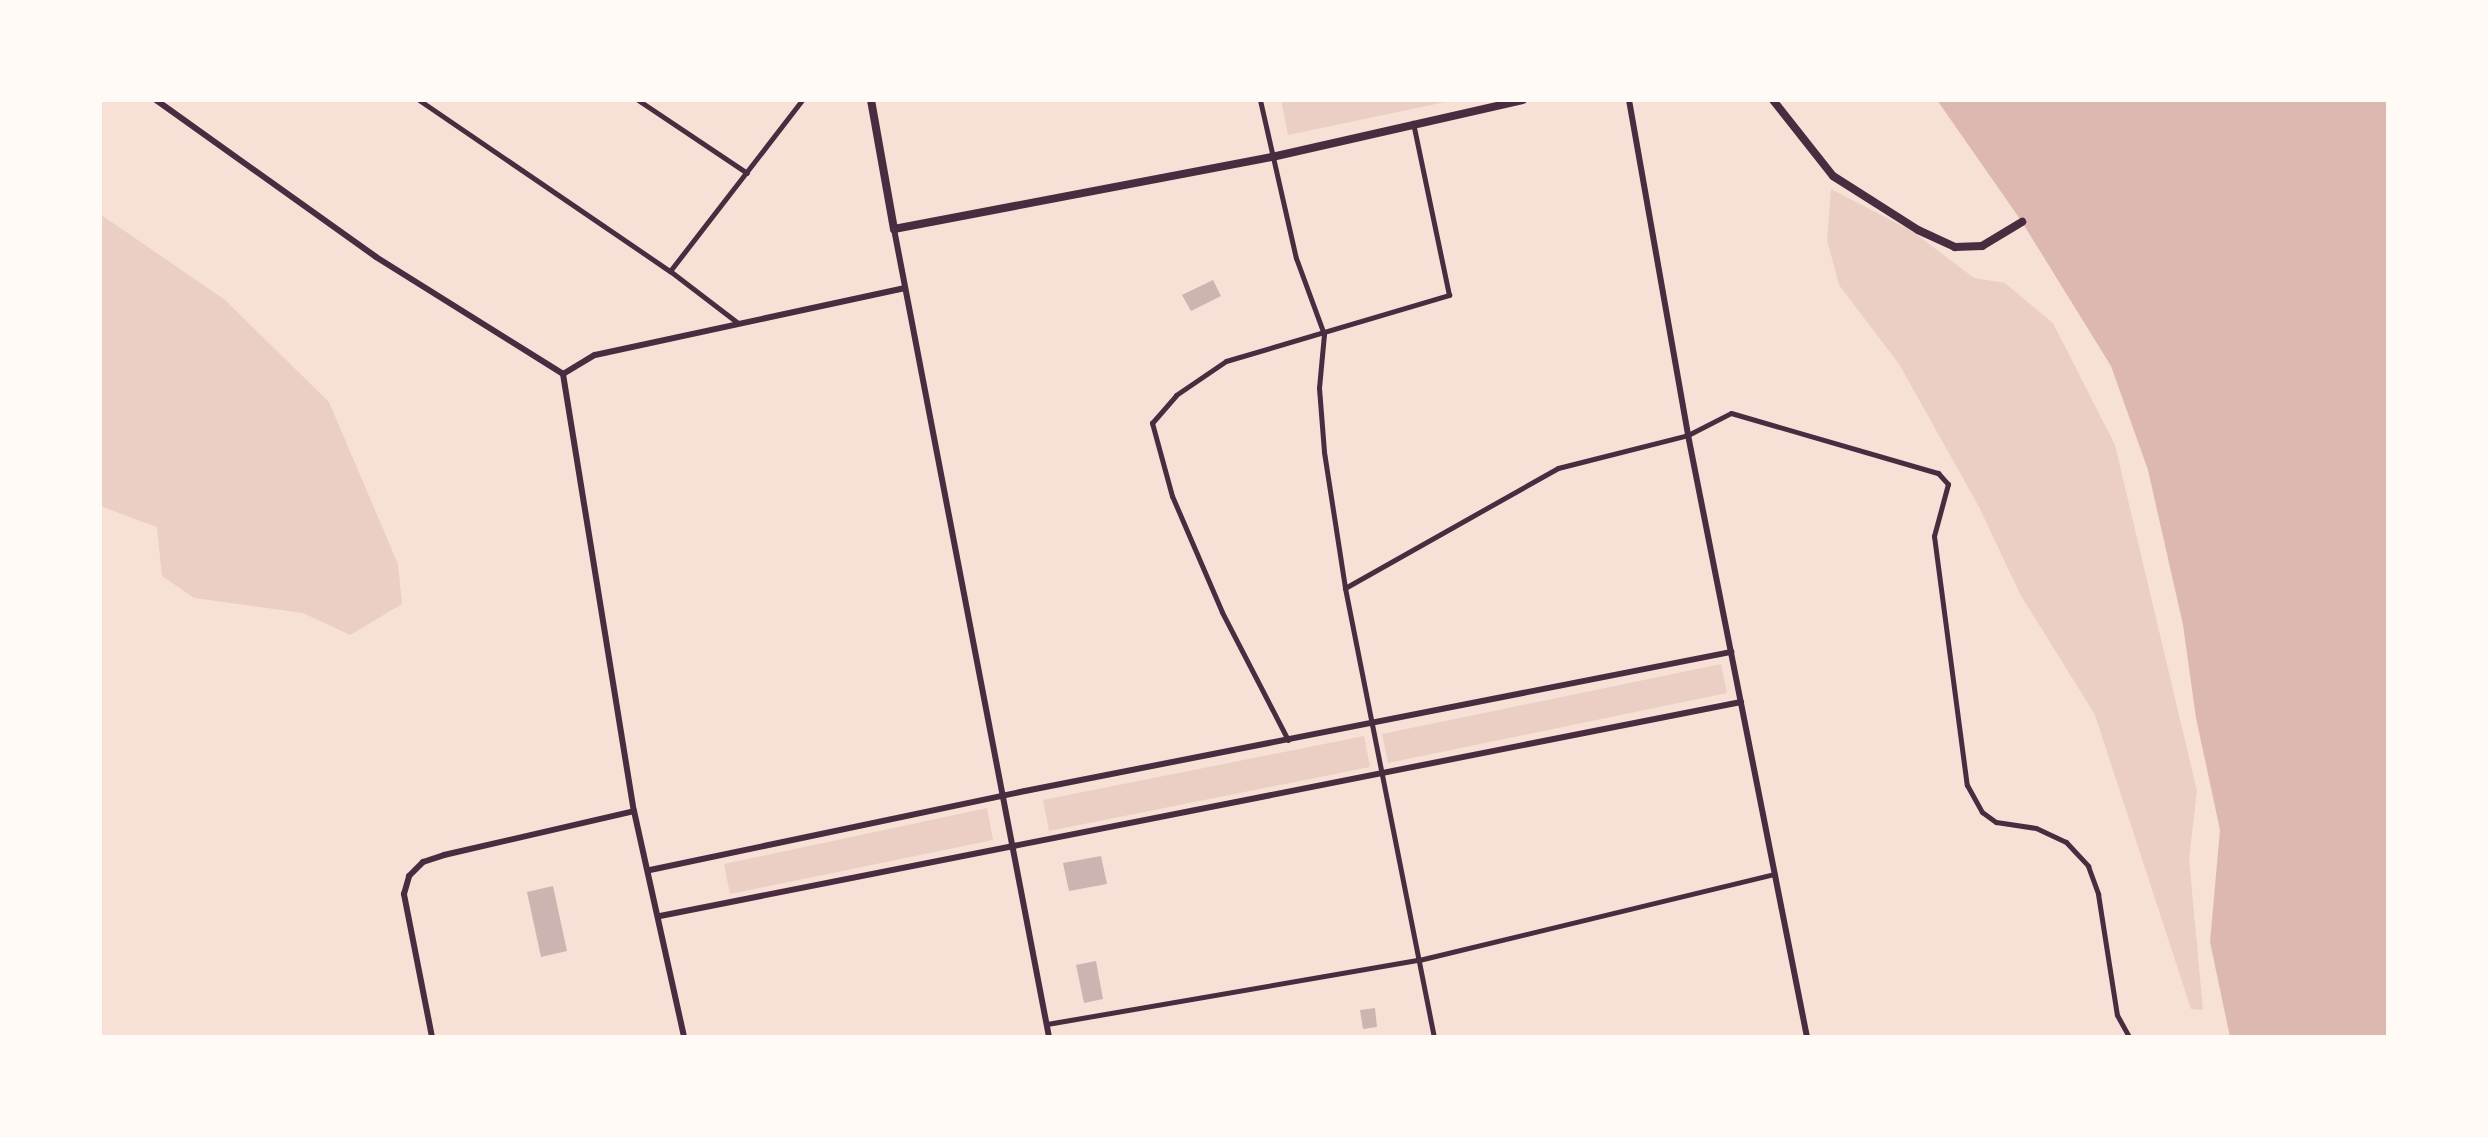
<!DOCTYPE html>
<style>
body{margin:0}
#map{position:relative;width:2488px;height:1137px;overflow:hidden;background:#f7e1d7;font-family:"Noto Sans",sans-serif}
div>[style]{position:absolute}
.green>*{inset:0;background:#ebcfc5}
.water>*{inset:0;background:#dcb8b0}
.building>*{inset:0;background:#ccb4b1}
.minor>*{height:5px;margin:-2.5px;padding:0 2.5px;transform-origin:2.5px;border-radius:2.5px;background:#4a2c40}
.tertiary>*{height:6px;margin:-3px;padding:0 3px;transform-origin:3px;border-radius:3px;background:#4a2c40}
.secondary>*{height:8px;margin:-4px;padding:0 4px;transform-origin:4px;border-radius:4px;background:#4a2c40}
span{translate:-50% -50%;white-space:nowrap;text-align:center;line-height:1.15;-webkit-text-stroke:8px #fffaf5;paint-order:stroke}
.frame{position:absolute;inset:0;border:102px solid #fffaf5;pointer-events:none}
</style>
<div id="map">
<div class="green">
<div style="clip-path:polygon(1281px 100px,1455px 100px,1288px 135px)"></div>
<div style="clip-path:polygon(1831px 189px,1912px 231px,1974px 278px,2005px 283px,2053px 323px,2115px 445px,2197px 791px,2189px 859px,2203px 1010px,2191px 1009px,2095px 715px,2020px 594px,1979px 507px,1899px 364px,1839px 285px,1827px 240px)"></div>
<div style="clip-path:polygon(100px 214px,225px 300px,329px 402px,398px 564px,402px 604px,350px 635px,303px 613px,194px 598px,162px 576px,157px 527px,100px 506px)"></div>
<div style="clip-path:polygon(1721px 664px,1727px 693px,1388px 763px,1382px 734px)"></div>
<div style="clip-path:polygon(1364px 736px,1370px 767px,1049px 831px,1043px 800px)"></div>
<div style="clip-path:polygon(987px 808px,993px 840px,730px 894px,724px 864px)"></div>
</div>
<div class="water">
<div style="clip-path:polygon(1937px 100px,2388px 100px,2388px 1037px,2230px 1037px,2210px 942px,2220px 830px,2196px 718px,2183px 625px,2148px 470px,2111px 366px,2022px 222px)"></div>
</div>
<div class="building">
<div style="clip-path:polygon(1213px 280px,1221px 296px,1191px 311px,1182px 295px)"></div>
<div style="clip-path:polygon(1101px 856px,1107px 884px,1069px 891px,1063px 863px)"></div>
<div style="clip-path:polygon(553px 886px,567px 951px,541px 957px,527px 892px)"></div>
<div style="clip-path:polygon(1096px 961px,1103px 999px,1084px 1003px,1076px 965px)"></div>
<div style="clip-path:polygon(1375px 1008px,1377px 1027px,1363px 1029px,1360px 1010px)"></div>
</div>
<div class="minor">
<div style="left:419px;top:100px;width:304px;rotate:34.3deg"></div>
<div style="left:670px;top:271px;width:86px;rotate:37.4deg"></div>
<div style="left:638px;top:100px;width:131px;rotate:33.8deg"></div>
<div style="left:1260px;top:100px;width:162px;rotate:77.2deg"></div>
<div style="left:1296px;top:258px;width:81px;rotate:69.8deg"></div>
<div style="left:1324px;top:334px;width:54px;rotate:95.3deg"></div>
<div style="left:1319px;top:388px;width:64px;rotate:85.5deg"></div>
<div style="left:1324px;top:452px;width:138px;rotate:81.2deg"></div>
<div style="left:1345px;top:588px;width:458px;rotate:78.8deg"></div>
<div style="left:670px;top:271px;width:216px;rotate:-52.3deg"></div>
<div style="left:1345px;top:588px;width:244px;rotate:-29.4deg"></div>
<div style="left:1558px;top:468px;width:134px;rotate:-14.2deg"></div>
<div style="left:1688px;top:435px;width:48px;rotate:-27.1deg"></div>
<div style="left:1731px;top:413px;width:216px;rotate:16.2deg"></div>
<div style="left:1938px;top:473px;width:15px;rotate:48deg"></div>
<div style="left:1948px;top:484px;width:54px;rotate:105.1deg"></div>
<div style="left:1934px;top:536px;width:251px;rotate:82.5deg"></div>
<div style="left:1967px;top:785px;width:31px;rotate:61deg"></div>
<div style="left:1982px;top:812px;width:17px;rotate:36deg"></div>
<div style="left:1996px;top:822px;width:40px;rotate:8.5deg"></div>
<div style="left:2036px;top:828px;width:33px;rotate:25deg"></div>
<div style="left:2066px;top:842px;width:33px;rotate:47deg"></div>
<div style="left:2088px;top:866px;width:30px;rotate:70deg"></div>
<div style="left:2098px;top:894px;width:122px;rotate:81.1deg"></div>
<div style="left:2117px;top:1015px;width:25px;rotate:61deg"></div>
<div style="left:1288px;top:740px;width:144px;rotate:-117.3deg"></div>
<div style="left:1222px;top:612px;width:126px;rotate:-113.3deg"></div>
<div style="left:1172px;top:496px;width:76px;rotate:-105.3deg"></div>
<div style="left:1152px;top:423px;width:37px;rotate:-49deg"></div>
<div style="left:1176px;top:395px;width:60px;rotate:-34.2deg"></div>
<div style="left:1226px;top:361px;width:233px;rotate:-16.5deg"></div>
<div style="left:1449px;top:295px;width:176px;rotate:-101.8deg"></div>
<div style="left:1047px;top:1024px;width:377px;rotate:-9.8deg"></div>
<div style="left:1419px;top:960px;width:366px;rotate:-13.6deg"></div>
</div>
<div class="tertiary">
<div style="left:156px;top:100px;width:270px;rotate:35.5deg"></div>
<div style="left:376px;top:257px;width:221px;rotate:32deg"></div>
<div style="left:1629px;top:100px;width:340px;rotate:80deg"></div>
<div style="left:1688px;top:435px;width:614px;rotate:78.82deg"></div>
<div style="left:894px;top:229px;width:823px;rotate:79.14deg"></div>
<div style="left:563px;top:374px;width:443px;rotate:80.8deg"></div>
<div style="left:634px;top:811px;width:231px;rotate:77.5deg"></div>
<div style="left:563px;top:374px;width:37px;rotate:-31deg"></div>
<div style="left:595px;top:355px;width:316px;rotate:-12.2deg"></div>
<div style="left:650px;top:870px;width:383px;rotate:-11.9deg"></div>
<div style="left:1025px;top:791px;width:720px;rotate:-11.14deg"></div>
<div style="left:660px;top:916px;width:1102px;rotate:-11.2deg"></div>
<div style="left:432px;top:1037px;width:146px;rotate:-101.1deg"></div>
<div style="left:404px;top:894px;width:19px;rotate:-74deg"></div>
<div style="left:409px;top:876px;width:20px;rotate:-45deg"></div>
<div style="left:423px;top:862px;width:22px;rotate:-18deg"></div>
<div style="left:444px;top:855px;width:195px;rotate:-13deg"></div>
</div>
<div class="secondary">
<div style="left:871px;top:100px;width:131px;rotate:79.9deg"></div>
<div style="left:894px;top:229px;width:385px;rotate:-10.8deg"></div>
<div style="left:1272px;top:157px;width:257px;rotate:-12.8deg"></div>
<div style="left:1773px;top:100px;width:97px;rotate:51.7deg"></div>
<div style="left:1833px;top:176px;width:101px;rotate:32.4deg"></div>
<div style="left:1918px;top:230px;width:41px;rotate:24.7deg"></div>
<div style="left:1955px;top:247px;width:27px;rotate:-2deg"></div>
<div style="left:1982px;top:246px;width:47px;rotate:-31deg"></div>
</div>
<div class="frame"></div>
</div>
